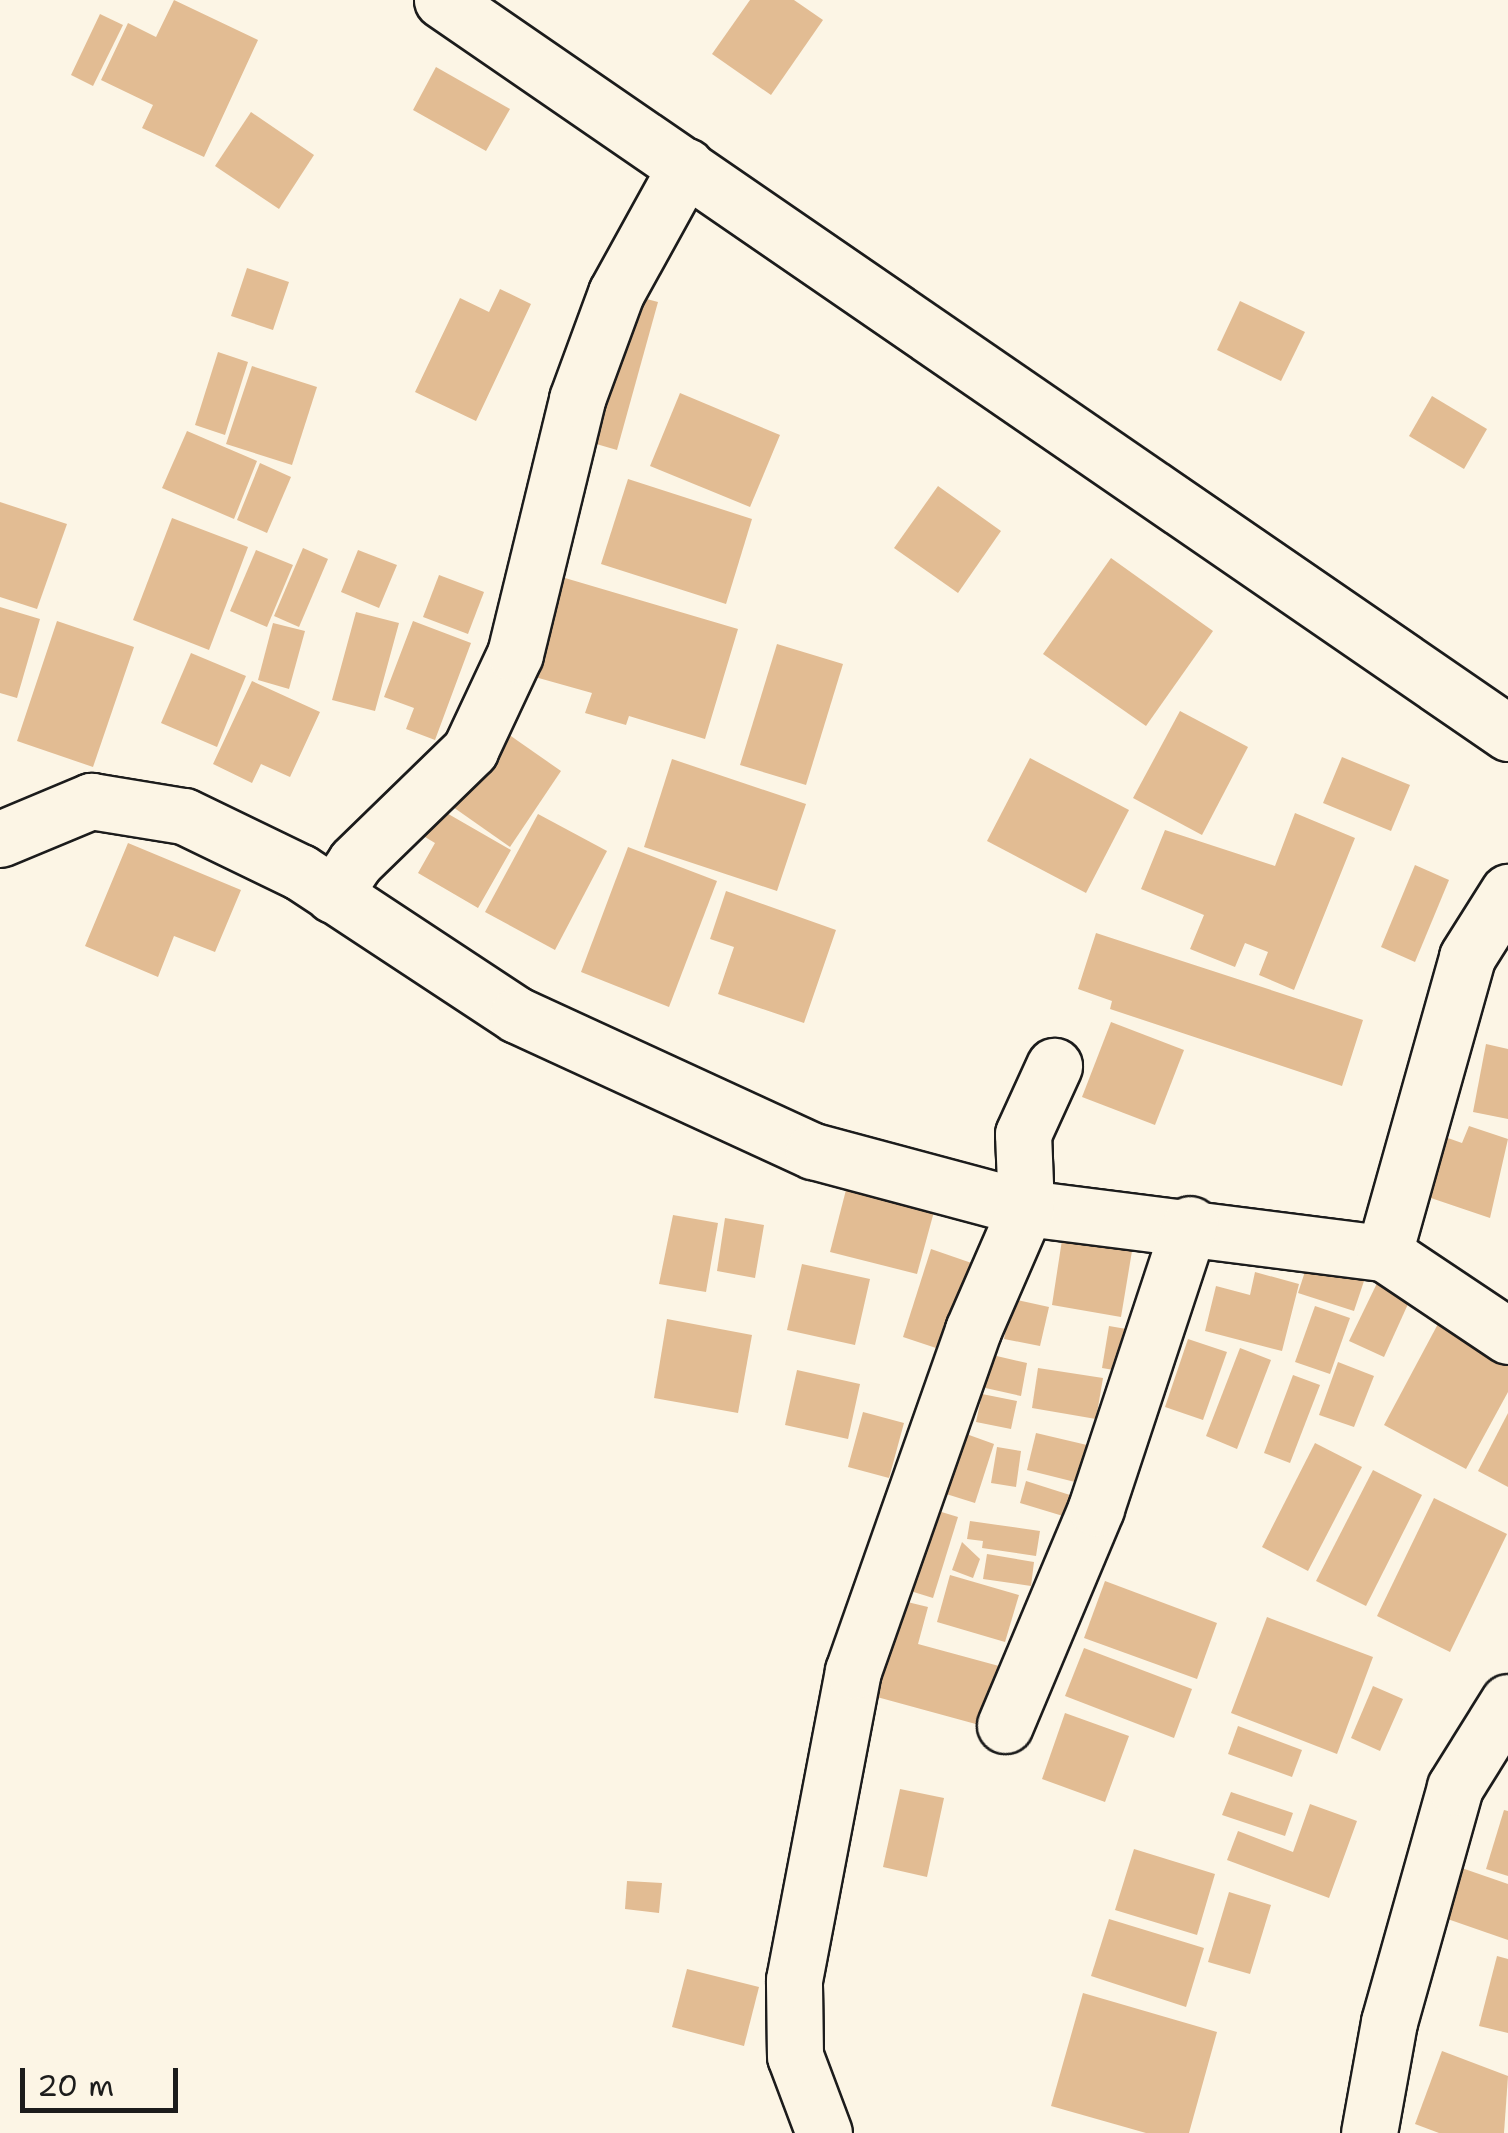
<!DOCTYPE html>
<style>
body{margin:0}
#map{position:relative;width:1508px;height:2133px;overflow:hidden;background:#fcf5e5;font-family:"Shantell Sans",sans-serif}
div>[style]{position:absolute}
.building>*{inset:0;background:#e2bc93}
.roads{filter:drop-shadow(2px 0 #1c1c1c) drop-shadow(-2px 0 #1c1c1c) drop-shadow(0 2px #1c1c1c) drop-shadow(0 -2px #1c1c1c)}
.minor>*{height:55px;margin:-27.5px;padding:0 27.5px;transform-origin:27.5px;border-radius:27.5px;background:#fcf5e5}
.tertiary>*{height:55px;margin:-27.5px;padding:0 27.5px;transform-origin:27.5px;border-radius:27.5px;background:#fcf5e5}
span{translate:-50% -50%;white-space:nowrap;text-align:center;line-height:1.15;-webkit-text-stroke:8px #fcf5e5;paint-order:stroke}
.scale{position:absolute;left:20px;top:2068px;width:158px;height:45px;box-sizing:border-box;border:5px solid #1c1c1c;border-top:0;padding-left:12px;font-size:30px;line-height:35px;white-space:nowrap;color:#1c1c1c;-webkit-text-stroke:8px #fcf5e5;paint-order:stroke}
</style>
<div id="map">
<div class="building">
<div style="clip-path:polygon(174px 0,258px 40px,204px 157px,142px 128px,153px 105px,101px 80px,128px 23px,156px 37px)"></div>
<div style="clip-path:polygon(750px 0,794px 0,823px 20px,771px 95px,712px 54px)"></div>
<div style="clip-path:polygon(100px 14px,123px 25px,93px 86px,71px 75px)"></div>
<div style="clip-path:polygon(436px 67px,510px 109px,486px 151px,413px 110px)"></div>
<div style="clip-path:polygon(251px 112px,314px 155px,279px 209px,215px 166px)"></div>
<div style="clip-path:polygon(247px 268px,289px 282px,273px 330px,231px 316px)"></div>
<div style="clip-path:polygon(500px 289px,531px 304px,476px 421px,415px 392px,460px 298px,489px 312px)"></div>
<div style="clip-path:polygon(628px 294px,658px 302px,617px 450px,579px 439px)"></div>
<div style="clip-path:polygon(1240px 301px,1305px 332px,1281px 381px,1217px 350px)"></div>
<div style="clip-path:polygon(218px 352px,248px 362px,225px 435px,195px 425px)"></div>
<div style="clip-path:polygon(252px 366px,317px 387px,292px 465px,226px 444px)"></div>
<div style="clip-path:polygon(680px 393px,780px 435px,750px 507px,650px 466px)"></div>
<div style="clip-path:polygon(1432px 396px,1487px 429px,1464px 469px,1409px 436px)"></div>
<div style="clip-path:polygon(187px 431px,257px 461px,234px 519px,162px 488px)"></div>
<div style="clip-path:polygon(260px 463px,291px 477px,267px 533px,237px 520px)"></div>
<div style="clip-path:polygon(628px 479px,752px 519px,726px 604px,601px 564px)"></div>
<div style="clip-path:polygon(938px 486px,1001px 531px,958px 593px,894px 548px)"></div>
<div style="clip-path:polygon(0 502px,67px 524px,37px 609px,0 597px)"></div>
<div style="clip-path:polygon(172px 518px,248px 547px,209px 650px,133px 620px)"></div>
<div style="clip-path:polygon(303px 548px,328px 559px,299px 627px,274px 616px)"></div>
<div style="clip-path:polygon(256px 550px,293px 565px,267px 627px,230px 611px)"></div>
<div style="clip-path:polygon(358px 550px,397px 565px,379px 608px,341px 592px)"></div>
<div style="clip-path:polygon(1111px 558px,1213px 631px,1146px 726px,1043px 654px)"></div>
<div style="clip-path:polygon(439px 575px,484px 592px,468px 634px,423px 617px)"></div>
<div style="clip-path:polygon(565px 578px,738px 629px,705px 739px,629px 716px,626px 725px,585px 713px,592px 693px,535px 677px)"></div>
<div style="clip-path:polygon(0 607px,40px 619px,17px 698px,0 693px)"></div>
<div style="clip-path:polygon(356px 612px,399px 623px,375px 711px,332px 700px)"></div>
<div style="clip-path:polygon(57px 621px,134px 647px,93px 767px,17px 741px)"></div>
<div style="clip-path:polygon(413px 621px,471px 643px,435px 740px,406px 729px,414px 708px,384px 697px)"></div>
<div style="clip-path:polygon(273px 623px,305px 631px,289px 689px,258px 680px)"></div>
<div style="clip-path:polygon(777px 644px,843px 664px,806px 785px,740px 765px)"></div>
<div style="clip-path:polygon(191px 653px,246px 676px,217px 747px,161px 723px)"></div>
<div style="clip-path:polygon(252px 681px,320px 712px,290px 777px,261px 764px,252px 783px,213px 764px)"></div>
<div style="clip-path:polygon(1180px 711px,1248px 747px,1202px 835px,1133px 798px)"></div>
<div style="clip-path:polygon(495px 725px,561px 771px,510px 847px,443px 800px)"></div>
<div style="clip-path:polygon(1342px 757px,1410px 785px,1391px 831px,1323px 803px)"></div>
<div style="clip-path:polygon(1030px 758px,1129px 810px,1086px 893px,987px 841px)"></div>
<div style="clip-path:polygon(672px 759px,806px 804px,777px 891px,644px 847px)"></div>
<div style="clip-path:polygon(431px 804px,511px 850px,478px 908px,418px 873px,435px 843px,415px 831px)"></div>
<div style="clip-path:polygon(1295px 813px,1355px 838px,1294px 990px,1259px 975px,1268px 952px,1245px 943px,1235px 967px,1190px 949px,1204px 915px,1141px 889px,1165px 830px,1275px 866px)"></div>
<div style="clip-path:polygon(538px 814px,607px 851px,555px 950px,485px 912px)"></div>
<div style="clip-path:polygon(128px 843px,241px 890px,215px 952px,174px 936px,158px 977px,85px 946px)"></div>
<div style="clip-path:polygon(628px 847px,717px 881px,669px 1007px,581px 972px)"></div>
<div style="clip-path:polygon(1415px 865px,1449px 880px,1415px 962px,1381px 947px)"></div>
<div style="clip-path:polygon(726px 891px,836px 930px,804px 1023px,718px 994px,734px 947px,710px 939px)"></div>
<div style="clip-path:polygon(1096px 933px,1363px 1020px,1342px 1086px,1110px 1009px,1112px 1001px,1078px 989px)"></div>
<div style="clip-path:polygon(1111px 1022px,1184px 1050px,1155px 1125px,1082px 1097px)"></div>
<div style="clip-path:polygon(1486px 1044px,1508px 1049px,1508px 1119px,1473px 1112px)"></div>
<div style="clip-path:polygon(1469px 1126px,1508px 1139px,1490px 1218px,1425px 1196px,1445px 1137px,1462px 1143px)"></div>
<div style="clip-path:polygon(847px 1186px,935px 1208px,917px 1274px,830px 1252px)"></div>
<div style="clip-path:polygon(673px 1215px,718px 1223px,706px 1292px,659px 1284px)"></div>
<div style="clip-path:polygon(725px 1218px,764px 1225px,755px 1278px,717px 1271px)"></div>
<div style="clip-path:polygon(1062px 1240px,1132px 1251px,1121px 1317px,1052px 1305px)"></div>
<div style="clip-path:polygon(931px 1249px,986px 1268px,957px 1355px,903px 1337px)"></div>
<div style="clip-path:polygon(1311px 1253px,1367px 1272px,1354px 1311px,1298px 1293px)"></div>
<div style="clip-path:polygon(802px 1264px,870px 1279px,855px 1345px,787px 1330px)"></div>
<div style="clip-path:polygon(1255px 1272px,1299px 1284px,1282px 1351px,1205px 1331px,1216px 1286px,1250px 1295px)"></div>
<div style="clip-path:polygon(1380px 1277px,1413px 1293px,1384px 1357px,1349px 1341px)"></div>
<div style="clip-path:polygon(1012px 1299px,1049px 1307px,1040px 1346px,1004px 1339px)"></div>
<div style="clip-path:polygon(1315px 1306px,1350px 1318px,1330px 1374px,1295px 1362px)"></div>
<div style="clip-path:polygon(667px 1319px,752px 1335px,738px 1413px,654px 1398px)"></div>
<div style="clip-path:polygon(1439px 1322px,1508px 1359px,1508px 1392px,1466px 1469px,1384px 1425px)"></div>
<div style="clip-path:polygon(1109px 1326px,1138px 1331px,1131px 1373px,1102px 1368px)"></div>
<div style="clip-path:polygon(1188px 1339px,1227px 1352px,1203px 1420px,1165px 1407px)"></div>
<div style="clip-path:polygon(1240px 1348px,1271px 1360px,1237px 1449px,1206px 1436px)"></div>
<div style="clip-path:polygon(988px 1354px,1027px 1363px,1021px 1396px,981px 1387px)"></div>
<div style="clip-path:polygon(1338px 1362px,1374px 1376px,1354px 1427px,1319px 1415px)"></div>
<div style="clip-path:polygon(1038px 1368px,1103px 1378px,1096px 1419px,1032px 1408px)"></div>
<div style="clip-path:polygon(797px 1370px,860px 1384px,848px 1439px,785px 1425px)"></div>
<div style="clip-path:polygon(1293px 1375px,1320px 1385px,1290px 1463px,1264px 1453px)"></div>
<div style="clip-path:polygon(982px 1394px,1017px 1401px,1011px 1429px,976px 1422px)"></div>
<div style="clip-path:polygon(863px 1412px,904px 1423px,889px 1478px,848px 1467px)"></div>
<div style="clip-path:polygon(1508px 1413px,1508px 1487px,1478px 1471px)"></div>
<div style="clip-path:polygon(947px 1427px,994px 1444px,975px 1503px,927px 1488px)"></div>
<div style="clip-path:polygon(1036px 1433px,1087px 1445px,1079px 1483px,1027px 1470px)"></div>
<div style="clip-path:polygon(1315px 1443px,1362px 1467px,1308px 1571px,1262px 1547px)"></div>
<div style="clip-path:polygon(997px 1447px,1021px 1451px,1016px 1487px,991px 1483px)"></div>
<div style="clip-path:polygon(1373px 1470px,1422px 1495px,1366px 1606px,1316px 1581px)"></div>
<div style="clip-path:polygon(1026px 1481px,1070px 1495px,1063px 1516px,1020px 1503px)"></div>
<div style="clip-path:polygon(1434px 1498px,1507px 1534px,1450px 1652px,1377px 1616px)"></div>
<div style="clip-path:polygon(925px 1507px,958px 1517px,933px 1598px,891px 1585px)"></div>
<div style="clip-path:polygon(970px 1521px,1040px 1531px,1036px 1556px,982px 1548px,983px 1541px,967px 1539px)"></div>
<div style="clip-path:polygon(962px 1542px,980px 1559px,973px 1578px,952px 1570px)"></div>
<div style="clip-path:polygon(987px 1554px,1034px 1562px,1031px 1586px,983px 1579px)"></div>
<div style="clip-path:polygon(950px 1575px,1019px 1595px,1005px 1642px,937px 1622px)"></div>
<div style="clip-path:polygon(1105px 1581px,1217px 1623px,1197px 1679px,1084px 1638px)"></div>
<div style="clip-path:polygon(891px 1598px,928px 1607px,918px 1644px,1010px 1669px,994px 1729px,866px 1694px)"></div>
<div style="clip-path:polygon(1267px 1617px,1373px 1657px,1337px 1754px,1231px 1713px)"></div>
<div style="clip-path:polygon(1084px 1648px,1192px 1689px,1174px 1738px,1065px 1696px)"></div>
<div style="clip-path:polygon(1373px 1686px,1403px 1699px,1380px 1751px,1351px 1738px)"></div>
<div style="clip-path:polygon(1065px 1713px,1129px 1736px,1105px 1802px,1042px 1779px)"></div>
<div style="clip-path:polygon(1238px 1726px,1302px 1750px,1292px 1777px,1228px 1754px)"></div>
<div style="clip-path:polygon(900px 1789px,944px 1798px,927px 1877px,883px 1867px)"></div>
<div style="clip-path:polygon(1231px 1792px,1293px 1813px,1285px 1836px,1222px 1815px)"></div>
<div style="clip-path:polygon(1310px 1804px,1357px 1821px,1329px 1898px,1227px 1860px,1238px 1831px,1293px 1852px)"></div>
<div style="clip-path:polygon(1504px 1810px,1508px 1811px,1508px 1876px,1486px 1869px)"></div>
<div style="clip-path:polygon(1134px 1849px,1215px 1874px,1197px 1935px,1115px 1910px)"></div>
<div style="clip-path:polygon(1453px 1865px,1508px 1884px,1508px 1940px,1436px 1915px)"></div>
<div style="clip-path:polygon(627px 1881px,662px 1883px,659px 1913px,625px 1909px)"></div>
<div style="clip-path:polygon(1229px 1892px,1271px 1905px,1250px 1974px,1208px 1962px)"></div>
<div style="clip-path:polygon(1109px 1919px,1204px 1948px,1186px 2007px,1091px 1976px)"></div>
<div style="clip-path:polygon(1497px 1956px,1508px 1959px,1508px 2033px,1479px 2026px)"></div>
<div style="clip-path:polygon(687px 1969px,759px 1987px,744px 2046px,672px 2027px)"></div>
<div style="clip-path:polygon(1083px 1993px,1217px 2032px,1189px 2133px,1146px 2133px,1051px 2106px)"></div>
<div style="clip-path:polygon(1442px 2051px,1508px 2076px,1504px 2133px,1439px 2133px,1415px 2124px)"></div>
</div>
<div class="roads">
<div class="minor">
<div style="left:0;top:839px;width:99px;rotate:-22.7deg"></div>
<div style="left:91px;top:801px;width:94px;rotate:9.2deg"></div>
<div style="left:184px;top:816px;width:129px;rotate:25.8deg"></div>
<div style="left:300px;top:872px;width:260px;rotate:33.4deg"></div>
<div style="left:517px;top:1015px;width:326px;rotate:24.7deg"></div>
<div style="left:813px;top:1151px;width:220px;rotate:15deg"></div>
<div style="left:1026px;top:1208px;width:361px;rotate:7.2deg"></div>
<div style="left:1384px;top:1253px;width:149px;rotate:33.8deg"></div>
<div style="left:333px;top:895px;width:40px;rotate:-56deg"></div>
<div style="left:355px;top:862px;width:161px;rotate:-44.2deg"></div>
<div style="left:470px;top:750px;width:106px;rotate:-64.9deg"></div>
<div style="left:515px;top:654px;width:262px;rotate:-76.3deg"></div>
<div style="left:577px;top:399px;width:113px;rotate:-69.8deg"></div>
<div style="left:616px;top:293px;width:145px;rotate:-61.1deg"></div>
<div style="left:1384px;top:1253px;width:307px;rotate:-74.3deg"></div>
<div style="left:1467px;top:957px;width:77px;rotate:-57.8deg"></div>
<div style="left:1005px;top:1725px;width:235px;rotate:-67.2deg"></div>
<div style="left:1096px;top:1508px;width:299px;rotate:-71.7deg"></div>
<div style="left:824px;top:2133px;width:82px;rotate:-110.6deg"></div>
<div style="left:795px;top:2056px;width:76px;rotate:-90.8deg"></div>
<div style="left:794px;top:1980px;width:315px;rotate:-79.2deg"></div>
<div style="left:853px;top:1671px;width:361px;rotate:-70.6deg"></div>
<div style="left:973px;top:1330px;width:133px;rotate:-66.5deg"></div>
<div style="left:1026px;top:1208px;width:74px;rotate:-92.3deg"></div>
<div style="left:1023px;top:1134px;width:75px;rotate:-65.5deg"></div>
<div style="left:1369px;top:2133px;width:113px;rotate:-79.8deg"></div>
<div style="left:1389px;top:2022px;width:244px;rotate:-74.3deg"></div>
<div style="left:1455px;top:1787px;width:100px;rotate:-58.1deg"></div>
</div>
<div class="tertiary">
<div style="left:442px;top:0;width:1294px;rotate:34.51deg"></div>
</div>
</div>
<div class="scale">20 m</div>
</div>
